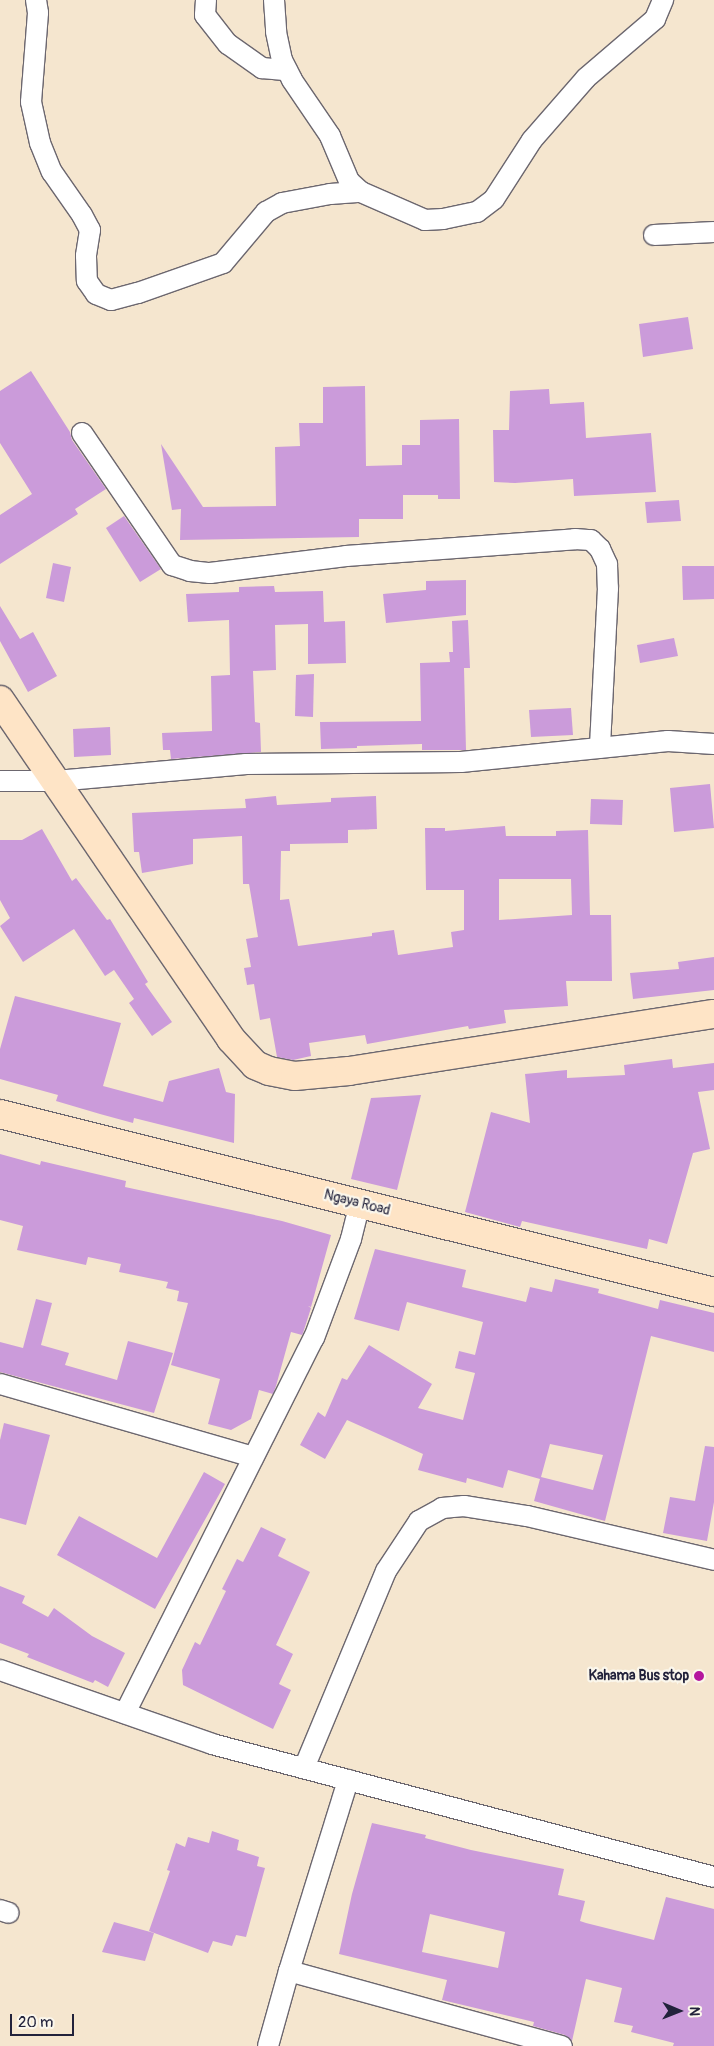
<!DOCTYPE html>
<style>
body{margin:0}
#map{position:relative;width:714px;height:2046px;overflow:hidden;background:#f5e6cf;font-family:Pangolin,sans-serif}
div>[style]{position:absolute}
.building>*{inset:0;background:#cb9bda}
.roads{filter:drop-shadow(1px 0 #6c676f) drop-shadow(-1px 0 #6c676f) drop-shadow(0 1px #6c676f) drop-shadow(0 -1px #6c676f)}
.street>*{height:20px;margin:-10px;padding:0 10px;transform-origin:10px;border-radius:10px;background:#fff}
.secondary>*{height:28px;margin:-14px;padding:0 14px;transform-origin:14px;border-radius:14px;background:#fee4c6}
.dots>*{width:14px;height:14px;translate:-50% -50%;box-sizing:border-box;border:2px solid #fbf7ec;border-radius:50%}
span{translate:-50% -50%;white-space:nowrap;text-align:center;line-height:1.15;-webkit-text-stroke:4.5px #fbf7ec;paint-order:stroke}
.street-label{font-size:14px;color:#22223b}
.poi-label{font-size:14px;color:#22223b;font-weight:700}
.right{translate:-100% -50%;text-align:right}
.north{position:absolute;left:654px;top:1986px;width:50px;height:50px;-webkit-text-stroke:4px #fbf7ec;paint-order:stroke;rotate:91deg;font-size:14px;font-weight:700;line-height:20px;text-align:center;color:#22223b}
.north::after{content:'';display:block;margin:auto;width:18px;height:22px;background:#22223b;clip-path:polygon(50% 0,100% 100%,50% 72%,0 100%)}
.scale{position:absolute;left:10px;top:2014px;width:64px;height:22px;box-sizing:border-box;border:2px solid #22223b;border-top:0;padding-left:6px;font-size:15px;line-height:18px;white-space:nowrap;color:#22223b;-webkit-text-stroke:4px #fbf7ec;paint-order:stroke}
</style>
<div id="map">
<div class="building">
<div style="clip-path:polygon(688px 317px,693px 349px,643px 357px,639px 324px)"></div>
<div style="clip-path:polygon(31px 371px,70px 432px,72px 440px,106px 489px,75px 509px,78px 514px,0 564px,0 515px,32px 494px,0 443px,0 391px)"></div>
<div style="clip-path:polygon(365px 386px,366px 466px,402px 465px,402px 445px,420px 445px,420px 420px,459px 419px,460px 499px,438px 499px,438px 495px,403px 495px,403px 519px,359px 519px,359px 537px,180px 540px,181px 509px,172px 510px,161px 444px,203px 507px,276px 506px,275px 447px,300px 446px,299px 423px,323px 423px,323px 387px)"></div>
<div style="clip-path:polygon(549px 389px,550px 404px,584px 402px,586px 438px,651px 433px,656px 492px,574px 496px,573px 479px,515px 483px,494px 482px,493px 430px,509px 430px,510px 391px)"></div>
<div style="clip-path:polygon(679px 500px,681px 521px,647px 523px,645px 502px)"></div>
<div style="clip-path:polygon(124px 516px,161px 569px,140px 582px,106px 528px)"></div>
<div style="clip-path:polygon(53px 563px,71px 567px,64px 602px,46px 598px)"></div>
<div style="clip-path:polygon(682px 566px,714px 566px,714px 599px,683px 600px)"></div>
<div style="clip-path:polygon(466px 580px,466px 615px,386px 623px,383px 594px,426px 590px,426px 581px)"></div>
<div style="clip-path:polygon(274px 586px,275px 592px,323px 591px,324px 622px,345px 621px,346px 663px,308px 664px,308px 624px,275px 625px,276px 670px,253px 671px,255px 722px,260px 723px,261px 752px,171px 759px,170px 750px,163px 750px,162px 733px,212px 731px,211px 676px,230px 675px,229px 620px,188px 622px,186px 594px,239px 592px,239px 587px)"></div>
<div style="clip-path:polygon(0 606px,20px 639px,33px 632px,57px 676px,28px 692px,0 641px)"></div>
<div style="clip-path:polygon(468px 620px,470px 668px,464px 668px,466px 750px,422px 750px,422px 744px,357px 746px,357px 748px,321px 749px,320px 722px,421px 721px,420px 663px,450px 662px,449px 652px,453px 652px,452px 621px)"></div>
<div style="clip-path:polygon(674px 638px,678px 656px,640px 663px,637px 645px)"></div>
<div style="clip-path:polygon(314px 674px,313px 717px,295px 716px,296px 675px)"></div>
<div style="clip-path:polygon(571px 708px,573px 735px,531px 737px,529px 710px)"></div>
<div style="clip-path:polygon(110px 727px,111px 755px,74px 757px,73px 729px)"></div>
<div style="clip-path:polygon(710px 784px,714px 828px,674px 832px,670px 788px)"></div>
<div style="clip-path:polygon(evenodd,276px 796px,277px 805px,331px 802px,331px 798px,376px 796px,377px 829px,348px 830px,348px 843px,290px 844px,290px 851px,281px 851px,280px 900px,289px 899px,298px 946px,372px 936px,372px 933px,394px 930px,398px 955px,453px 947px,451px 932px,464px 930px,464px 890px,426px 890px,425px 828px,445px 828px,445px 831px,505px 826px,506px 836px,556px 836px,556px 831px,588px 830px,590px 915px,611px 915px,612px 981px,566px 981px,568px 1006px,504px 1010px,506px 1023px,469px 1029px,468px 1026px,367px 1044px,365px 1035px,309px 1043px,311px 1056px,293px 1060px,277px 1057px,270px 1018px,260px 1020px,254px 984px,247px 985px,244px 968px,251px 967px,246px 939px,258px 937px,249px 884px,243px 884px,242px 836px,193px 839px,193px 864px,142px 873px,139px 852px,134px 852px,132px 813px,246px 808px,245px 799px,276px 796px,499px 879px,571px 879px,572px 915px,499px 920px,499px 879px)"></div>
<div style="clip-path:polygon(591px 799px,623px 800px,622px 825px,590px 824px)"></div>
<div style="clip-path:polygon(42px 829px,72px 881px,76px 878px,107px 920px,110px 919px,148px 982px,145px 984px,172px 1022px,152px 1036px,129px 1003px,134px 999px,114px 970px,105px 976px,74px 929px,23px 962px,0 926px,10px 918px,0 900px,0 840px,22px 840px)"></div>
<div style="clip-path:polygon(714px 957px,714px 990px,633px 999px,630px 973px,679px 969px,678px 962px)"></div>
<div style="clip-path:polygon(15px 996px,121px 1023px,103px 1086px,163px 1102px,169px 1081px,219px 1068px,226px 1092px,235px 1094px,234px 1143px,134px 1118px,133px 1123px,100px 1114px,56px 1101px,58px 1095px,0 1079px,0 1049px)"></div>
<div style="clip-path:polygon(672px 1059px,673px 1068px,714px 1063px,714px 1090px,698px 1092px,710px 1149px,693px 1153px,667px 1244px,649px 1239px,647px 1249px,522px 1221px,520px 1227px,465px 1212px,491px 1112px,530px 1123px,525px 1074px,567px 1070px,567px 1078px,625px 1075px,624px 1065px)"></div>
<div style="clip-path:polygon(421px 1095px,397px 1190px,351px 1179px,371px 1098px)"></div>
<div style="clip-path:polygon(0 1154px,40px 1165px,41px 1161px,126px 1181px,125px 1187px,282px 1221px,331px 1235px,311px 1307px,308px 1306px,311px 1308px,303px 1333px,302px 1335px,291px 1332px,276px 1386px,273px 1394px,259px 1390px,251px 1419px,231px 1430px,208px 1424px,220px 1379px,171px 1365px,188px 1303px,177px 1301px,179px 1291px,166px 1288px,168px 1282px,119px 1272px,121px 1264px,88px 1257px,86px 1265px,17px 1250px,23px 1226px,0 1220px)"></div>
<div style="clip-path:polygon(evenodd,375px 1249px,466px 1270px,462px 1287px,526px 1302px,530px 1287px,552px 1292px,555px 1279px,599px 1289px,598px 1293px,658px 1309px,660px 1300px,714px 1313px,714px 1352px,651px 1336px,605px 1521px,534px 1501px,540px 1479px,508px 1470px,503px 1488px,467px 1478px,466px 1483px,418px 1470px,423px 1454px,347px 1420px,325px 1459px,300px 1445px,318px 1412px,325px 1417px,342px 1378px,347px 1380px,369px 1345px,432px 1384px,418px 1408px,463px 1420px,475px 1373px,455px 1368px,459px 1351px,475px 1355px,483px 1322px,407px 1302px,399px 1331px,354px 1319px,375px 1249px,550px 1444px,603px 1455px,593px 1490px,541px 1477px,550px 1444px)"></div>
<div style="clip-path:polygon(36px 1299px,52px 1303px,41px 1345px,69px 1353px,65px 1365px,117px 1380px,128px 1341px,173px 1353px,154px 1413px,0 1372px,0 1342px,23px 1348px)"></div>
<div style="clip-path:polygon(4px 1423px,50px 1435px,26px 1525px,0 1518px,0 1440px)"></div>
<div style="clip-path:polygon(705px 1446px,714px 1447px,714px 1502px,707px 1541px,663px 1533px,670px 1497px,695px 1501px)"></div>
<div style="clip-path:polygon(204px 1472px,225px 1484px,155px 1609px,57px 1555px,79px 1516px,157px 1558px)"></div>
<div style="clip-path:polygon(261px 1527px,286px 1539px,278px 1556px,310px 1572px,276px 1645px,293px 1654px,279px 1684px,291px 1690px,273px 1729px,183px 1685px,182px 1670px,195px 1642px,200px 1645px,226px 1591px,222px 1589px,237px 1559px,243px 1562px)"></div>
<div style="clip-path:polygon(0 1586px,25px 1596px,22px 1603px,48px 1617px,54px 1608px,92px 1636px,125px 1653px,108px 1687px,95px 1680px,93px 1683px,27px 1657px,29px 1654px,0 1643px)"></div>
<div style="clip-path:polygon(evenodd,372px 1823px,426px 1835px,425px 1838px,471px 1850px,564px 1869px,558px 1895px,585px 1901px,580px 1921px,586px 1923px,654px 1940px,666px 1897px,714px 1909px,714px 2046px,673px 2046px,674px 2043px,631px 2032px,633px 2026px,614px 2022px,622px 1988px,586px 1979px,572px 2041px,565px 2035px,533px 2026px,534px 2022px,442px 2000px,447px 1980px,339px 1954px,352px 1894px,372px 1823px,430px 1914px,505px 1932px,498px 1968px,422px 1952px,430px 1914px)"></div>
<div style="clip-path:polygon(212px 1831px,239px 1840px,237px 1850px,259px 1857px,257px 1866px,265px 1868px,246px 1937px,236px 1935px,232px 1946px,213px 1941px,208px 1953px,149px 1931px,170px 1871px,167px 1870px,176px 1843px,185px 1847px,188px 1837px,209px 1843px)"></div>
<div style="clip-path:polygon(114px 1922px,154px 1933px,145px 1961px,102px 1952px)"></div>
</div>
<div class="roads">
<div class="street">
<div style="left:36px;top:0;width:13px;rotate:81deg"></div>
<div style="left:38px;top:13px;width:89px;rotate:94.5deg"></div>
<div style="left:31px;top:102px;width:42px;rotate:77.6deg"></div>
<div style="left:40px;top:143px;width:31px;rotate:68deg"></div>
<div style="left:52px;top:172px;width:52px;rotate:55.1deg"></div>
<div style="left:82px;top:215px;width:17px;rotate:62deg"></div>
<div style="left:90px;top:230px;width:26px;rotate:99deg"></div>
<div style="left:86px;top:256px;width:25px;rotate:88deg"></div>
<div style="left:87px;top:281px;width:16px;rotate:55deg"></div>
<div style="left:96px;top:294px;width:16px;rotate:22deg"></div>
<div style="left:111px;top:300px;width:28px;rotate:-15deg"></div>
<div style="left:138px;top:293px;width:90px;rotate:-19.4deg"></div>
<div style="left:223px;top:263px;width:67px;rotate:-49.9deg"></div>
<div style="left:266px;top:212px;width:18px;rotate:-29deg"></div>
<div style="left:282px;top:203px;width:49px;rotate:-10.6deg"></div>
<div style="left:330px;top:194px;width:31px;rotate:-4deg"></div>
<div style="left:206px;top:0;width:15px;rotate:94deg"></div>
<div style="left:205px;top:15px;width:37px;rotate:52deg"></div>
<div style="left:228px;top:44px;width:42px;rotate:35.2deg"></div>
<div style="left:262px;top:68px;width:25px;rotate:5deg"></div>
<div style="left:274px;top:0;width:32px;rotate:86deg"></div>
<div style="left:276px;top:32px;width:29px;rotate:78deg"></div>
<div style="left:282px;top:60px;width:22px;rotate:63deg"></div>
<div style="left:292px;top:80px;width:68px;rotate:55.8deg"></div>
<div style="left:330px;top:136px;width:49px;rotate:67.1deg"></div>
<div style="left:349px;top:181px;width:16px;rotate:43deg"></div>
<div style="left:361px;top:192px;width:70px;rotate:23.6deg"></div>
<div style="left:425px;top:220px;width:18px;rotate:-3deg"></div>
<div style="left:443px;top:219px;width:35px;rotate:-12deg"></div>
<div style="left:477px;top:212px;width:21px;rotate:-37deg"></div>
<div style="left:494px;top:199px;width:70px;rotate:-57.2deg"></div>
<div style="left:532px;top:140px;width:82px;rotate:-48.9deg"></div>
<div style="left:586px;top:78px;width:91px;rotate:-40.5deg"></div>
<div style="left:655px;top:19px;width:21px;rotate:-67deg"></div>
<div style="left:654px;top:235px;width:60px;rotate:-2.9deg"></div>
<div style="left:82px;top:433px;width:160px;rotate:55.7deg"></div>
<div style="left:172px;top:565px;width:19px;rotate:18deg"></div>
<div style="left:190px;top:571px;width:20px;rotate:6deg"></div>
<div style="left:210px;top:573px;width:137px;rotate:-7.1deg"></div>
<div style="left:346px;top:556px;width:230px;rotate:-4.2deg"></div>
<div style="left:575px;top:539px;width:16px;rotate:4deg"></div>
<div style="left:591px;top:540px;width:13px;rotate:45deg"></div>
<div style="left:600px;top:549px;width:17px;rotate:65deg"></div>
<div style="left:607px;top:564px;width:24px;rotate:88deg"></div>
<div style="left:608px;top:588px;width:160px;rotate:92.9deg"></div>
<div style="left:0;top:781px;width:56px"></div>
<div style="left:56px;top:781px;width:191px;rotate:-5.1deg"></div>
<div style="left:246px;top:764px;width:215px;rotate:-0.5deg"></div>
<div style="left:461px;top:762px;width:208px;rotate:-5.8deg"></div>
<div style="left:668px;top:741px;width:46px;rotate:3.7deg"></div>
<div style="left:0;top:1384px;width:263px;rotate:16.1deg"></div>
<div style="left:0;top:1670px;width:225px;rotate:19.2deg"></div>
<div style="left:212px;top:1744px;width:519px;rotate:14.84deg"></div>
<div style="left:125px;top:1713px;width:420px;rotate:-63.3deg"></div>
<div style="left:314px;top:1338px;width:106px;rotate:-69.5deg"></div>
<div style="left:351px;top:1239px;width:36px;rotate:-76deg"></div>
<div style="left:304px;top:1768px;width:213px;rotate:-67.4deg"></div>
<div style="left:386px;top:1571px;width:60px;rotate:-56.6deg"></div>
<div style="left:419px;top:1521px;width:26px;rotate:-29deg"></div>
<div style="left:442px;top:1508px;width:22px;rotate:-5deg"></div>
<div style="left:464px;top:1506px;width:64px;rotate:9deg"></div>
<div style="left:527px;top:1516px;width:192px;rotate:13.2deg"></div>
<div style="left:0;top:1910px;width:9px;rotate:18deg"></div>
<div style="left:289px;top:1971px;width:283px;rotate:15.4deg"></div>
<div style="left:268px;top:2046px;width:78px;rotate:-74.4deg"></div>
<div style="left:289px;top:1971px;width:200px;rotate:-72.8deg"></div>
</div>
<div class="secondary">
<div style="left:0;top:700px;width:410px;rotate:55.7deg"></div>
<div style="left:231px;top:1039px;width:35px;rotate:47deg"></div>
<div style="left:255px;top:1065px;width:15px;rotate:23deg"></div>
<div style="left:269px;top:1071px;width:26px;rotate:11deg"></div>
<div style="left:295px;top:1076px;width:54px;rotate:-5.3deg"></div>
<div style="left:349px;top:1071px;width:369px;rotate:-8.9deg"></div>
<div style="left:0;top:1114px;width:736px;rotate:14deg"></div>
</div>
</div>
<div class="dots">
<div style="left:699px;top:1676px;background:#b5179e"></div>
</div>
<div class="street-label">
<span style="left:357px;top:1203px;rotate:14deg">Ngaya Road</span>
</div>
<div class="poi-label">
<span class="right" style="left:689px;top:1676px">Kahama Bus stop</span>
</div>
<div class="north">N</div>
<div class="scale">20 m</div>
</div>
